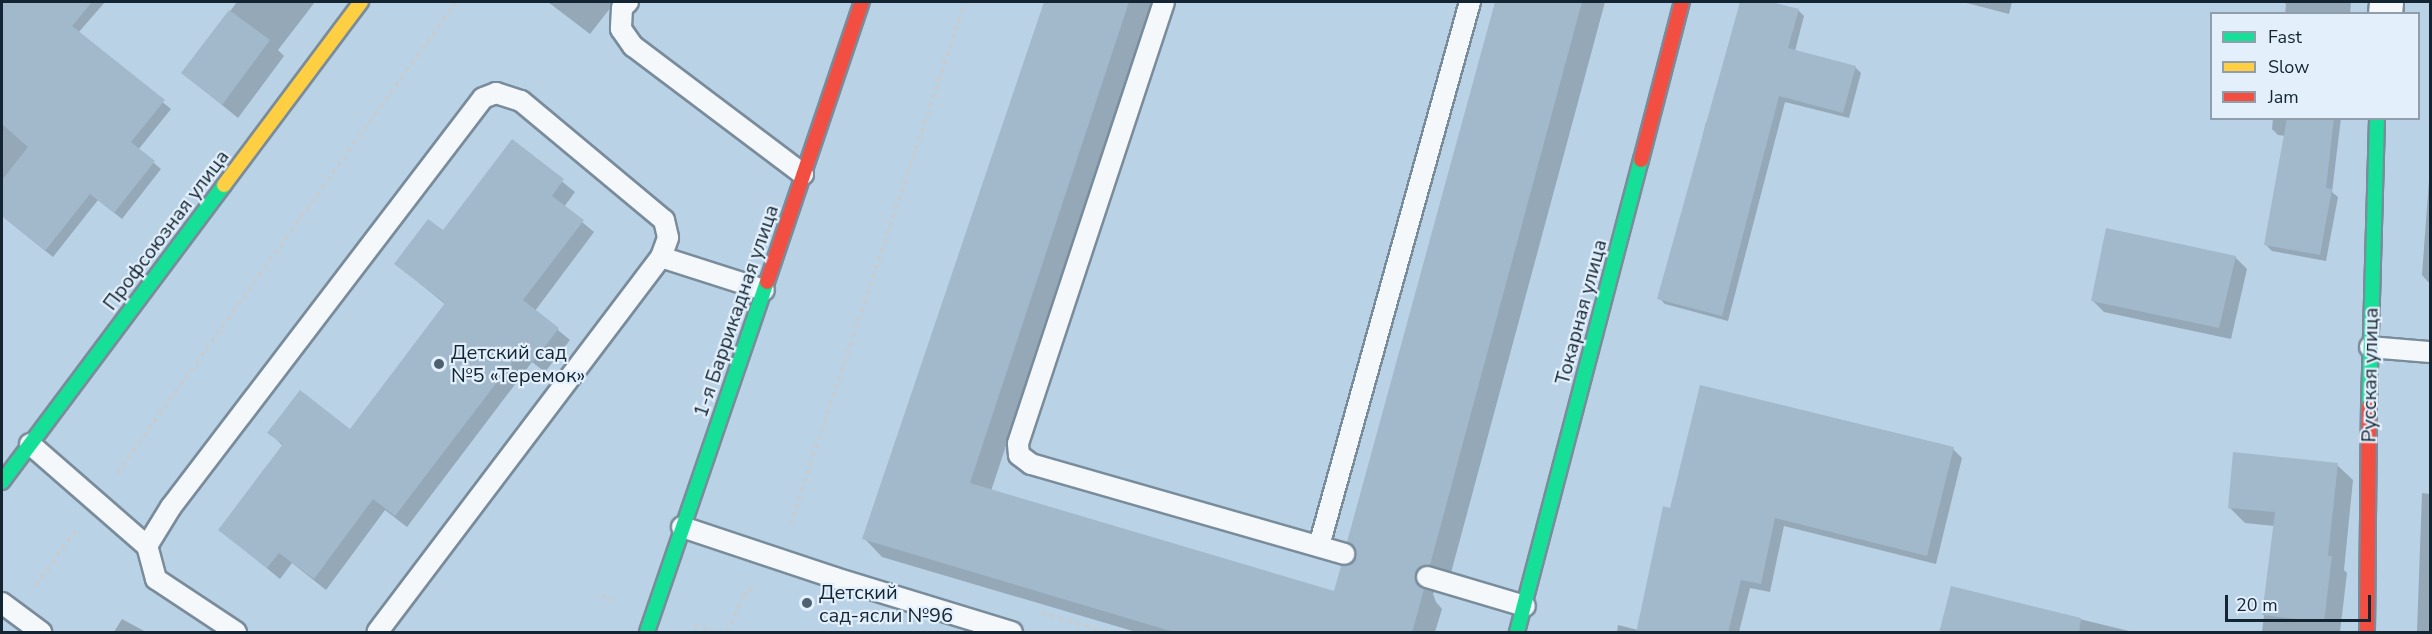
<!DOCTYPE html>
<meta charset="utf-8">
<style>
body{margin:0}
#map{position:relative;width:2432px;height:634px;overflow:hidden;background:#bad2e6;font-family:"Nunito Sans",sans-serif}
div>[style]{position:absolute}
.shadow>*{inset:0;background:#0003}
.building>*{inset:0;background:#a2b9cb}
.path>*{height:4px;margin-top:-2px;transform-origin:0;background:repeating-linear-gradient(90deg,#c5cdd3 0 4.5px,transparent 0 9px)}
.roads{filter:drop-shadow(2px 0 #798c9b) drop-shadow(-2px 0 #798c9b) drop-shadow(0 2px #798c9b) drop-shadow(0 -2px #798c9b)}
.lane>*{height:20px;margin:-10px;padding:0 10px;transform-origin:10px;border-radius:10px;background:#f5f8fb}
.street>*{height:33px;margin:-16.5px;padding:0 16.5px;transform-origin:16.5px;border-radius:16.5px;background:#f5f8fb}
.fast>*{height:14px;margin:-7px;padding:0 7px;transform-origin:7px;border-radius:7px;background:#16e098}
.slow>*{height:14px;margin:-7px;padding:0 7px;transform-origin:7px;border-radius:7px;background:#ffcf43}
.jam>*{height:14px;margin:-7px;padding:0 7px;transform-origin:7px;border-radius:7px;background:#f24e42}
.dots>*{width:16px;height:16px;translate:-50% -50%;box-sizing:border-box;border:3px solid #e3f0fc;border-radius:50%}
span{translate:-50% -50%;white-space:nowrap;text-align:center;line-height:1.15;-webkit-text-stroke:4.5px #e3f0fc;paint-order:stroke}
.street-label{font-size:20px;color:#132432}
.poi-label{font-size:20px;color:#132432}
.left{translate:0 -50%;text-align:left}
.frame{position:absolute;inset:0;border:3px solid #132432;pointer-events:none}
.legend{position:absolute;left:2210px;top:12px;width:210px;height:108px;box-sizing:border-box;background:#e3f0fc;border:2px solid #909eab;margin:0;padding:8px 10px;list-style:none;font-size:18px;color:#132432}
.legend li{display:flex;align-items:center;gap:12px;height:30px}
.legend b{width:30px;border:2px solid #909eab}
.scale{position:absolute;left:2225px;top:595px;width:146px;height:27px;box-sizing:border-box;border:3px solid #132432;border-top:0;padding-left:8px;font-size:18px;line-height:21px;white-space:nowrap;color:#132432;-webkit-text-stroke:4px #e3f0fc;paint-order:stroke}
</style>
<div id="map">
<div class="shadow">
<div style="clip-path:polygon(2px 2px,105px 2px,78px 33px,171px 109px,138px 150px,161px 169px,122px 219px,98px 200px,53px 257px,2px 216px)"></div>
<div style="clip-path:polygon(237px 2px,315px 2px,278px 50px,284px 56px,238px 118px,183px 73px)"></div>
<div style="clip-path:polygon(548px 2px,615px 2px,590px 34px)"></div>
<div style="clip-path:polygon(1045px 2px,1153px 2px,991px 491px,1335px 593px,1357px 557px,1355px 548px,1349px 542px,1496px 2px,1605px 2px,1448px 584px,1438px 586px,1433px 594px,1436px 602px,1442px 609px,1435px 632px,1136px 632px,882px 557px,864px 538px)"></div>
<div style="clip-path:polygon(1741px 2px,1765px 2px,1798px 10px,1804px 16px,1795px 51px,1855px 67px,1861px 73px,1849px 118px,1785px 102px,1728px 321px,1665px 304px,1659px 298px,1677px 241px,1706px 122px,1710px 123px)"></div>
<div style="clip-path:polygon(1963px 2px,2012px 2px,2009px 14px)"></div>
<div style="clip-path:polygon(2283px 2px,2351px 2px,2350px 14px,2285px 14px,2286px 4px)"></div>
<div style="clip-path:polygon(2273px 118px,2341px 118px,2332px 192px,2338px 197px,2326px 261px,2272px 251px,2266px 245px,2286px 136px,2278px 135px,2272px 129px)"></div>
<div style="clip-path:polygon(512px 141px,575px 192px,564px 207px,594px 232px,535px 311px,570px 340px,545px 372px,532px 362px,407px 527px,385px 510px,326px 590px,292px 563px,280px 579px,220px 530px,283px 446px,269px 432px,350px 431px,446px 305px,396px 264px,443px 232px)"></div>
<div style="clip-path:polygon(2430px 167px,2430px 284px,2422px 275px)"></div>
<div style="clip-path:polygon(2235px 257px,2247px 269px,2231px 339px,2104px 312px,2092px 300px)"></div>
<div style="clip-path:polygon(1953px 449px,1962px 458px,1936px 564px,1784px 526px,1770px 592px,1750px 588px,1739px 632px,1617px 632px,1618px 625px,1638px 630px,1671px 509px)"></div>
<div style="clip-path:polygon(2337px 465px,2353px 480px,2344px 570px,2347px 573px,2340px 632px,2262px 632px,2275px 526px,2245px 523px,2229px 507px)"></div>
<div style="clip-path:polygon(2422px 493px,2430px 494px,2430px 632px,2417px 632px)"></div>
<div style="clip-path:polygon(1952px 588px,2133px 632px,1941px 632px)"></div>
<div style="clip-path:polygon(122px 619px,146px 632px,114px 632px)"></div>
</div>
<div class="building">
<div style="clip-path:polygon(2px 2px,92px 2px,72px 26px,165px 100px,131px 142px,155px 161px,114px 213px,90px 194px,45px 251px,2px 216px,2px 180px,28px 147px,2px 124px)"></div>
<div style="clip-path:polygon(1044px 2px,1129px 2px,970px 483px,1334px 591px,1341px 566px,1352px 563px,1356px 557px,1353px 546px,1347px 542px,1495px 2px,1582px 2px,1430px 565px,1419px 568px,1415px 574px,1418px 585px,1424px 589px,1412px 633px,1177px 633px,862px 539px)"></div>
<div style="clip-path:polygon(1740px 2px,1771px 2px,1799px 9px,1788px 48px,1856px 66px,1843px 113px,1779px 96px,1722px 316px,1657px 299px)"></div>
<div style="clip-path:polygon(229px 10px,270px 40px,222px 105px,181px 73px)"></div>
<div style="clip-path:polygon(2287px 118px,2334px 118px,2326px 188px,2332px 189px,2320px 255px,2264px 245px)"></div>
<div style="clip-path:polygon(512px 139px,564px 179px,552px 196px,584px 220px,523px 300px,559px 328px,533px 362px,520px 352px,395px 516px,373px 499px,314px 579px,279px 553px,267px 568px,218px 530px,283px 444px,267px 433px,300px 390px,350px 429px,445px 303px,394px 264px,428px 219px,443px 230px)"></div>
<div style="clip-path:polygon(2106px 228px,2236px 256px,2219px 328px,2091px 301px)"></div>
<div style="clip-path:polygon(1700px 385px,1954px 447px,1927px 556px,1775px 518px,1761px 584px,1741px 580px,1728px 633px,1636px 633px,1663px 506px,1670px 508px)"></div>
<div style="clip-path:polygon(2233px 452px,2338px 463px,2328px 556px,2332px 556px,2324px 622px,2262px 615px,2275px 512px,2228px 508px)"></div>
<div style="clip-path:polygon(1951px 586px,2081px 618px,2079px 633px,1939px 633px)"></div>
</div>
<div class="path">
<div style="left:117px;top:473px;width:580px;rotate:-54.26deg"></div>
<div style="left:790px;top:525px;width:552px;rotate:-71.5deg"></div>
<div style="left:36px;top:585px;width:67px;rotate:-54.2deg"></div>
<div style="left:601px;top:596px;width:15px;rotate:16deg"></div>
<div style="left:1042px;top:613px;width:69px;rotate:16.1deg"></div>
<div style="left:694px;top:625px;width:23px;rotate:18deg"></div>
<div style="left:727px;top:632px;width:38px;rotate:-65deg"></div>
<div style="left:743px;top:597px;width:14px;rotate:-45deg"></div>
</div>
<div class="roads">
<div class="lane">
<div style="left:628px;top:2px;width:8px;rotate:135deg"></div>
<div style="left:622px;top:8px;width:21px;rotate:93deg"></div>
<div style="left:621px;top:29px;width:21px;rotate:55deg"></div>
<div style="left:633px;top:46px;width:213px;rotate:37deg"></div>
<div style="left:1164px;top:2px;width:465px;rotate:108.3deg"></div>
<div style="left:1018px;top:444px;width:11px;rotate:85deg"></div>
<div style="left:1019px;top:455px;width:15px;rotate:37deg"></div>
<div style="left:1031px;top:464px;width:326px;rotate:16deg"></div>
<div style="left:661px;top:257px;width:108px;rotate:17.8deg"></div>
<div style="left:2370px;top:347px;width:60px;rotate:4.8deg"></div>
<div style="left:30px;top:444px;width:155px;rotate:41.1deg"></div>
<div style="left:682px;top:527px;width:161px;rotate:18.4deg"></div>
<div style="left:835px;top:578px;width:185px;rotate:17deg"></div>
<div style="left:1319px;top:546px;width:565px;rotate:-74.49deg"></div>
<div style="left:1427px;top:577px;width:102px;rotate:16.5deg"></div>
<div style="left:2px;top:603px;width:49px;rotate:36.6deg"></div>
<div style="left:236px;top:632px;width:96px;rotate:-146.5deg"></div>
<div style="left:156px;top:579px;width:34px;rotate:-105deg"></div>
<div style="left:147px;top:546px;width:46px;rotate:-58.4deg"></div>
<div style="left:171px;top:507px;width:514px;rotate:-52.66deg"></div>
<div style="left:483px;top:98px;width:14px;rotate:-21deg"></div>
<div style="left:496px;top:93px;width:26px;rotate:18deg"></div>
<div style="left:521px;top:101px;width:186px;rotate:39.8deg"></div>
<div style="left:664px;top:220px;width:18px;rotate:77deg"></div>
<div style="left:668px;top:238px;width:20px;rotate:110deg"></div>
<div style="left:661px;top:257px;width:470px;rotate:127.1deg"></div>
</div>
<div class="street">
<div style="left:2385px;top:14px;width:12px;rotate:-85deg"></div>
</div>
<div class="fast">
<div style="left:2369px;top:406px;width:288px;rotate:-88.4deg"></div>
<div style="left:2px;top:482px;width:371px;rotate:-53.2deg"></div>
<div style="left:647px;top:632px;width:370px;rotate:-71.1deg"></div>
<div style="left:1517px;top:632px;width:488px;rotate:-75.3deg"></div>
</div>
<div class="slow">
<div style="left:224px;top:185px;width:229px;rotate:-53.2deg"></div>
</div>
<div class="jam">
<div style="left:1641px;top:160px;width:163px;rotate:-75.5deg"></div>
<div style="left:767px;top:282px;width:296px;rotate:-71.3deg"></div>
<div style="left:2367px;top:632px;width:226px;rotate:-89.5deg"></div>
</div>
</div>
<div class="dots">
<div style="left:439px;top:364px;background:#4d6171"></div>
<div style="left:807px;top:603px;background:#4d6171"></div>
</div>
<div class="street-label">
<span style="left:166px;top:230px;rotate:-53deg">Профсоюзная улица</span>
<span style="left:736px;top:311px;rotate:-71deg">1-я Баррикадная улица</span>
<span style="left:1581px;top:312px;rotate:-75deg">Токарная улица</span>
<span style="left:2370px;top:375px;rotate:-89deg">Русская улица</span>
</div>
<div class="poi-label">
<span class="left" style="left:451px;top:364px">Детский сад<br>№5 «Теремок»</span>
<span class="left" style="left:819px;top:604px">Детский<br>сад-ясли №96</span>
</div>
<div class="frame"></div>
<ul class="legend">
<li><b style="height:8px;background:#16e098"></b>Fast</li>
<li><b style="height:8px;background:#ffcf43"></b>Slow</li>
<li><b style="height:8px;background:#f24e42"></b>Jam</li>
</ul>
<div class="scale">20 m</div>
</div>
